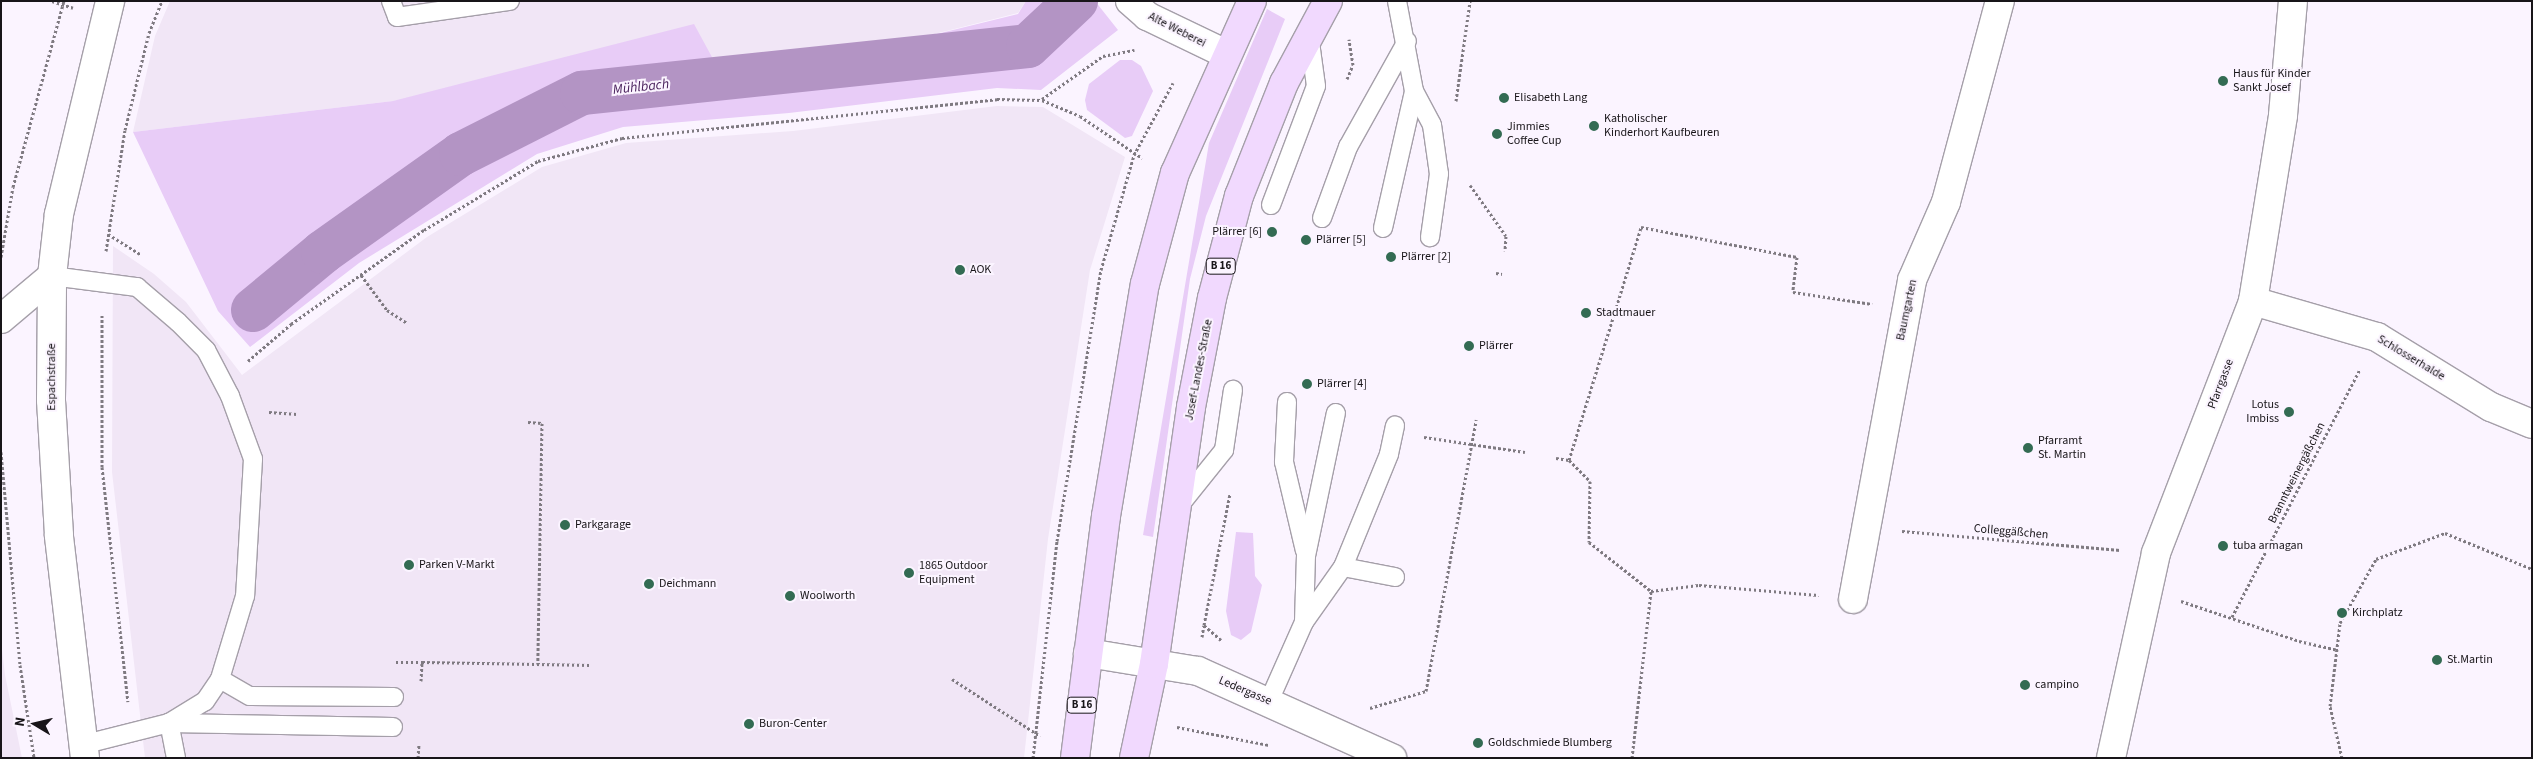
<!DOCTYPE html>
<meta charset="utf-8">
<style>
body{margin:0}
#map{position:relative;width:2533px;height:759px;overflow:hidden;background:#fbf4ff;font-family:"Source Sans 3",sans-serif}
div>[style]{position:absolute}
.built>*{inset:0;background:#f1e6f6}
.green>*{inset:0;background:#e8ccf7}
.canal>*{height:44px;margin:-22px;padding:0 22px;transform-origin:22px;border-radius:22px;background:#b394c4}
.path>*{height:3px;margin-top:-1.5px;transform-origin:0;background:repeating-linear-gradient(90deg,#7f7a81 0 2.5px,transparent 0 5px)}
.roads{filter:drop-shadow(1px 0 #a59fa9) drop-shadow(-1px 0 #a59fa9) drop-shadow(0 1px #a59fa9) drop-shadow(0 -1px #a59fa9)}
.lane>*{height:18px;margin:-9px;padding:0 9px;transform-origin:9px;border-radius:9px;background:#fff}
.street>*{height:28px;margin:-14px;padding:0 14px;transform-origin:14px;border-radius:14px;background:#fff}
.primary>*{height:28px;margin:-14px;padding:0 14px;transform-origin:14px;border-radius:14px;background:#f1d9fe}
.dots>*{width:14px;height:14px;translate:-50% -50%;box-sizing:border-box;border:2px solid #fbf4ff;border-radius:50%}
span{translate:-50% -50%;white-space:nowrap;text-align:center;line-height:1.15;-webkit-text-stroke:4px #fbf4ff;paint-order:stroke}
.shield-label span{padding:1px 4px;background:#fbf4ff;border:1px solid;border-radius:4px;-webkit-text-stroke-width:0}
.shield-label{font-size:11px;color:#181519;font-weight:700}
.street-label{font-size:12px;color:#181519}
.poi-label{font-size:12px;color:#181519}
.left{translate:0 -50%;text-align:left}
.right{translate:-100% -50%;text-align:right}
.water-label{font-size:14px;color:#4b235e;font-style:italic}
.frame{position:absolute;inset:0;border:2px solid #181519;pointer-events:none}
.north{position:absolute;left:10px;top:699px;width:50px;height:50px;-webkit-text-stroke:4px #fbf4ff;paint-order:stroke;rotate:279deg;font-size:14px;font-weight:700;line-height:20px;text-align:center;color:#181519}
.north::after{content:'';display:block;margin:auto;width:18px;height:22px;background:#181519;clip-path:polygon(50% 0,100% 100%,50% 72%,0 100%)}
</style>
<div id="map">
<div class="built">
<div style="clip-path:polygon(170px 1px,1026px 1px,1018px 13px,835px 59px,393px 101px,133px 132px,155px 36px)"></div>
<div style="clip-path:polygon(997px 106px,1043px 107px,1125px 157px,1090px 270px,1048px 539px,1024px 758px,145px 758px,112px 472px,113px 246px,154px 274px,186px 302px,242px 375px,427px 237px,542px 167px,626px 143px,793px 131px)"></div>
<div style="clip-path:polygon(1px 641px,5px 675px,22px 758px,1px 758px)"></div>
</div>
<div class="green">
<div style="clip-path:polygon(1026px 1px,1095px 1px,1118px 30px,1041px 90px,997px 88px,789px 113px,623px 127px,537px 154px,359px 263px,250px 347px,218px 311px,133px 132px,393px 101px,694px 24px,719px 70px,835px 59px,1018px 14px)"></div>
<div style="clip-path:polygon(1267px 9px,1285px 19px,1206px 216px,1190px 279px,1153px 537px,1143px 535px,1209px 143px)"></div>
<div style="clip-path:polygon(1120px 60px,1132px 60px,1141px 66px,1153px 91px,1132px 136px,1125px 138px,1087px 110px,1085px 100px,1089px 84px)"></div>
<div style="clip-path:polygon(1236px 532px,1253px 533px,1255px 576px,1262px 585px,1251px 632px,1241px 640px,1231px 635px,1226px 611px)"></div>
</div>
<div class="canal">
<div style="left:253px;top:310px;width:91px;rotate:-39.6deg"></div>
<div style="left:323px;top:252px;width:169px;rotate:-35.4deg"></div>
<div style="left:461px;top:154px;width:136px;rotate:-26.8deg"></div>
<div style="left:582px;top:93px;width:448px;rotate:-6deg"></div>
<div style="left:1028px;top:46px;width:66px;rotate:-43.2deg"></div>
</div>
<div class="path">
<div style="left:52px;top:1px;width:22px;rotate:18deg"></div>
<div style="left:1347px;top:79px;width:15px;rotate:-67deg"></div>
<div style="left:1353px;top:65px;width:26px;rotate:-99deg"></div>
<div style="left:1042px;top:99px;width:75px;rotate:-35.2deg"></div>
<div style="left:1103px;top:56px;width:32px;rotate:-11deg"></div>
<div style="left:1456px;top:101px;width:101px;rotate:-82deg"></div>
<div style="left:1470px;top:185px;width:62px;rotate:54.8deg"></div>
<div style="left:1506px;top:236px;width:15px;rotate:94deg"></div>
<div style="left:108px;top:234px;width:39px;rotate:32deg"></div>
<div style="left:106px;top:251px;width:122px;rotate:-81.1deg"></div>
<div style="left:125px;top:130px;width:100px;rotate:-76.1deg"></div>
<div style="left:149px;top:33px;width:35px;rotate:-68deg"></div>
<div style="left:1px;top:257px;width:71px;rotate:-80.3deg"></div>
<div style="left:13px;top:187px;width:193px;rotate:-74.7deg"></div>
<div style="left:1496px;top:273px;width:6px;rotate:9deg"></div>
<div style="left:361px;top:275px;width:44px;rotate:53.4deg"></div>
<div style="left:387px;top:310px;width:24px;rotate:33deg"></div>
<div style="left:102px;top:315px;width:152px;rotate:90deg"></div>
<div style="left:102px;top:467px;width:236px;rotate:83.7deg"></div>
<div style="left:248px;top:361px;width:57px;rotate:-40.7deg"></div>
<div style="left:291px;top:324px;width:163px;rotate:-35.3deg"></div>
<div style="left:424px;top:230px;width:133px;rotate:-31.2deg"></div>
<div style="left:538px;top:161px;width:87px;rotate:-15.3deg"></div>
<div style="left:622px;top:138px;width:377px;rotate:-5.9deg"></div>
<div style="left:997px;top:99px;width:45px;rotate:1.3deg"></div>
<div style="left:1042px;top:100px;width:41px;rotate:22.8deg"></div>
<div style="left:1080px;top:116px;width:75px;rotate:34.1deg"></div>
<div style="left:269px;top:412px;width:28px;rotate:4deg"></div>
<div style="left:528px;top:422px;width:14px;rotate:4deg"></div>
<div style="left:542px;top:423px;width:241px;rotate:91deg"></div>
<div style="left:1424px;top:437px;width:102px;rotate:8.4deg"></div>
<div style="left:1px;top:452px;width:214px;rotate:84.9deg"></div>
<div style="left:20px;top:665px;width:94px;rotate:81.4deg"></div>
<div style="left:1556px;top:458px;width:13px;rotate:9deg"></div>
<div style="left:1569px;top:460px;width:244px;rotate:-72.8deg"></div>
<div style="left:1641px;top:227px;width:159px;rotate:10.9deg"></div>
<div style="left:1797px;top:257px;width:35px;rotate:97deg"></div>
<div style="left:1793px;top:292px;width:80px;rotate:8.6deg"></div>
<div style="left:1569px;top:460px;width:30px;rotate:45deg"></div>
<div style="left:1590px;top:481px;width:61px;rotate:90.9deg"></div>
<div style="left:1589px;top:542px;width:79px;rotate:38.3deg"></div>
<div style="left:1902px;top:531px;width:219px;rotate:5deg"></div>
<div style="left:2181px;top:601px;width:125px;rotate:18.7deg"></div>
<div style="left:2299px;top:641px;width:39px;rotate:13deg"></div>
<div style="left:2232px;top:617px;width:279px;rotate:-62.7deg"></div>
<div style="left:1202px;top:637px;width:12px;rotate:-81deg"></div>
<div style="left:1221px;top:640px;width:23px;rotate:-139deg"></div>
<div style="left:1204px;top:625px;width:134px;rotate:-78.8deg"></div>
<div style="left:396px;top:662px;width:26px"></div>
<div style="left:952px;top:679px;width:105px;rotate:32.9deg"></div>
<div style="left:421px;top:681px;width:19px;rotate:-87deg"></div>
<div style="left:422px;top:662px;width:168px;rotate:1deg"></div>
<div style="left:1370px;top:708px;width:59px;rotate:-16.9deg"></div>
<div style="left:1426px;top:691px;width:276px;rotate:-79.5deg"></div>
<div style="left:1177px;top:727px;width:94px;rotate:11.1deg"></div>
<div style="left:418px;top:758px;width:13px;rotate:-86deg"></div>
<div style="left:1033px;top:758px;width:218px;rotate:-83.7deg"></div>
<div style="left:1057px;top:541px;width:275px;rotate:-80.8deg"></div>
<div style="left:1101px;top:270px;width:120px;rotate:-74deg"></div>
<div style="left:1134px;top:155px;width:82px;rotate:-61.6deg"></div>
<div style="left:1632px;top:758px;width:168px;rotate:-83.5deg"></div>
<div style="left:1651px;top:591px;width:48px;rotate:-7.1deg"></div>
<div style="left:1699px;top:585px;width:120px;rotate:4.8deg"></div>
<div style="left:2342px;top:758px;width:53px;rotate:-103deg"></div>
<div style="left:2330px;top:706px;width:84px;rotate:-83.1deg"></div>
<div style="left:2340px;top:623px;width:73px;rotate:-60.6deg"></div>
<div style="left:2376px;top:559px;width:74px;rotate:-20.6deg"></div>
<div style="left:2445px;top:533px;width:94px;rotate:22.5deg"></div>
</div>
<div class="roads">
<div class="lane">
<div style="left:391px;top:1px;width:17px;rotate:69deg"></div>
<div style="left:397px;top:17px;width:114px;rotate:-8.1deg"></div>
<div style="left:1397px;top:1px;width:92px;rotate:79.3deg"></div>
<div style="left:1414px;top:91px;width:38px;rotate:62deg"></div>
<div style="left:1432px;top:125px;width:49px;rotate:81.9deg"></div>
<div style="left:1439px;top:174px;width:64px;rotate:98.1deg"></div>
<div style="left:1271px;top:205px;width:127px;rotate:-69.3deg"></div>
<div style="left:1316px;top:86px;width:51px;rotate:-97.8deg"></div>
<div style="left:1322px;top:218px;width:76px;rotate:-69.9deg"></div>
<div style="left:1348px;top:147px;width:121px;rotate:-60.9deg"></div>
<div style="left:1383px;top:228px;width:140px;rotate:-77.2deg"></div>
<div style="left:52px;top:276px;width:86px;rotate:7.4deg"></div>
<div style="left:137px;top:287px;width:54px;rotate:40.5deg"></div>
<div style="left:178px;top:322px;width:40px;rotate:45deg"></div>
<div style="left:206px;top:350px;width:52px;rotate:62.4deg"></div>
<div style="left:230px;top:396px;width:67px;rotate:69.9deg"></div>
<div style="left:253px;top:459px;width:137px;rotate:93.3deg"></div>
<div style="left:245px;top:596px;width:87px;rotate:106.8deg"></div>
<div style="left:220px;top:679px;width:27px;rotate:124deg"></div>
<div style="left:205px;top:701px;width:42px;rotate:148.6deg"></div>
<div style="left:169px;top:723px;width:90px;rotate:165.8deg"></div>
<div style="left:1287px;top:402px;width:60px;rotate:92.9deg"></div>
<div style="left:1284px;top:462px;width:91px;rotate:76.7deg"></div>
<div style="left:1179px;top:506px;width:72px;rotate:-51.2deg"></div>
<div style="left:1224px;top:450px;width:61px;rotate:-81.5deg"></div>
<div style="left:1343px;top:567px;width:53px;rotate:10.9deg"></div>
<div style="left:1304px;top:622px;width:66px;rotate:-88.3deg"></div>
<div style="left:1306px;top:556px;width:146px;rotate:-78.2deg"></div>
<div style="left:220px;top:679px;width:34px;rotate:30deg"></div>
<div style="left:250px;top:696px;width:144px;rotate:0.4deg"></div>
<div style="left:1269px;top:701px;width:86px;rotate:-66.1deg"></div>
<div style="left:1304px;top:622px;width:67px;rotate:-54.7deg"></div>
<div style="left:1343px;top:567px;width:122px;rotate:-67.8deg"></div>
<div style="left:1389px;top:454px;width:29px;rotate:-78deg"></div>
<div style="left:176px;top:758px;width:36px;rotate:-101deg"></div>
<div style="left:169px;top:723px;width:224px;rotate:1deg"></div>
</div>
<div class="street">
<div style="left:1130px;top:1px;width:23px;rotate:41deg"></div>
<div style="left:1147px;top:16px;width:88px;rotate:25.7deg"></div>
<div style="left:2253px;top:301px;width:129px;rotate:16.2deg"></div>
<div style="left:2377px;top:337px;width:134px;rotate:31.6deg"></div>
<div style="left:2491px;top:407px;width:44px;rotate:22.5deg"></div>
<div style="left:1px;top:319px;width:67px;rotate:-40.1deg"></div>
<div style="left:1853px;top:599px;width:324px;rotate:-79.5deg"></div>
<div style="left:1912px;top:280px;width:85px;rotate:-66.4deg"></div>
<div style="left:1946px;top:202px;width:208px;rotate:-75deg"></div>
<div style="left:1088px;top:653px;width:111px;rotate:9.3deg"></div>
<div style="left:1198px;top:671px;width:213px;rotate:24.2deg"></div>
<div style="left:85px;top:758px;width:225px;rotate:-96.7deg"></div>
<div style="left:59px;top:535px;width:135px;rotate:-93.4deg"></div>
<div style="left:51px;top:400px;width:124px;rotate:-89.5deg"></div>
<div style="left:52px;top:276px;width:62px;rotate:-83.6deg"></div>
<div style="left:59px;top:214px;width:219px;rotate:-76.5deg"></div>
<div style="left:2111px;top:758px;width:210px;rotate:-77.6deg"></div>
<div style="left:2156px;top:553px;width:270px;rotate:-68.9deg"></div>
<div style="left:2253px;top:301px;width:188px;rotate:-80.8deg"></div>
<div style="left:2283px;top:115px;width:114px;rotate:-85deg"></div>
</div>
<div class="primary">
<div style="left:1075px;top:758px;width:244px;rotate:-82.7deg"></div>
<div style="left:1106px;top:516px;width:235px;rotate:-80.5deg"></div>
<div style="left:1145px;top:284px;width:115px;rotate:-74.9deg"></div>
<div style="left:1175px;top:173px;width:188px;rotate:-65.9deg"></div>
<div style="left:1134px;top:758px;width:96px;rotate:-78deg"></div>
<div style="left:1154px;top:664px;width:260px;rotate:-81.8deg"></div>
<div style="left:1191px;top:407px;width:111px;rotate:-79.1deg"></div>
<div style="left:1212px;top:298px;width:106px;rotate:-75.2deg"></div>
<div style="left:1239px;top:196px;width:122px;rotate:-68.3deg"></div>
<div style="left:1284px;top:83px;width:93px;rotate:-61.8deg"></div>
</div>
</div>
<div class="dots">
<div style="left:2223px;top:81px;background:#336b53"></div>
<div style="left:1504px;top:98px;background:#336b53"></div>
<div style="left:1594px;top:126px;background:#336b53"></div>
<div style="left:1497px;top:134px;background:#336b53"></div>
<div style="left:1272px;top:232px;background:#336b53"></div>
<div style="left:1306px;top:240px;background:#336b53"></div>
<div style="left:1391px;top:257px;background:#336b53"></div>
<div style="left:960px;top:270px;background:#336b53"></div>
<div style="left:1586px;top:313px;background:#336b53"></div>
<div style="left:1469px;top:346px;background:#336b53"></div>
<div style="left:1307px;top:384px;background:#336b53"></div>
<div style="left:2289px;top:412px;background:#336b53"></div>
<div style="left:2028px;top:448px;background:#336b53"></div>
<div style="left:565px;top:525px;background:#336b53"></div>
<div style="left:2223px;top:546px;background:#336b53"></div>
<div style="left:409px;top:565px;background:#336b53"></div>
<div style="left:909px;top:573px;background:#336b53"></div>
<div style="left:649px;top:584px;background:#336b53"></div>
<div style="left:790px;top:596px;background:#336b53"></div>
<div style="left:2342px;top:613px;background:#336b53"></div>
<div style="left:2437px;top:660px;background:#336b53"></div>
<div style="left:2025px;top:685px;background:#336b53"></div>
<div style="left:749px;top:724px;background:#336b53"></div>
<div style="left:1478px;top:743px;background:#336b53"></div>
</div>
<div class="shield-label">
<span style="left:1221px;top:266px">B 16</span>
<span style="left:1082px;top:705px">B 16</span>
</div>
<div class="street-label">
<span style="left:1177px;top:30px;rotate:27deg">Alte Weberei</span>
<span style="left:1907px;top:310px;rotate:-78deg">Baumgarten</span>
<span style="left:2411px;top:358px;rotate:31deg">Schlosserhalde</span>
<span style="left:1199px;top:370px;rotate:-79deg">Josef-Landes-Straße</span>
<span style="left:52px;top:377px;rotate:-90deg">Espachstraße</span>
<span style="left:2221px;top:384px;rotate:-69deg">Pfarrgasse</span>
<span style="left:2297px;top:473px;rotate:-63deg">Branntweinergäßchen</span>
<span style="left:2011px;top:532px;rotate:5deg">Colleggäßchen</span>
<span style="left:1245px;top:691px;rotate:23deg">Ledergasse</span>
</div>
<div class="poi-label">
<span class="left" style="left:2233px;top:81px">Haus für Kinder<br>Sankt Josef</span>
<span class="left" style="left:1514px;top:98px">Elisabeth Lang</span>
<span class="left" style="left:1604px;top:126px">Katholischer<br>Kinderhort Kaufbeuren</span>
<span class="left" style="left:1507px;top:134px">Jimmies<br>Coffee Cup</span>
<span class="right" style="left:1262px;top:232px">Plärrer [6]</span>
<span class="left" style="left:1316px;top:240px">Plärrer [5]</span>
<span class="left" style="left:1401px;top:257px">Plärrer [2]</span>
<span class="left" style="left:970px;top:270px">AOK</span>
<span class="left" style="left:1596px;top:313px">Stadtmauer</span>
<span class="left" style="left:1479px;top:346px">Plärrer</span>
<span class="left" style="left:1317px;top:384px">Plärrer [4]</span>
<span class="right" style="left:2279px;top:412px">Lotus<br>Imbiss</span>
<span class="left" style="left:2038px;top:448px">Pfarramt<br>St. Martin</span>
<span class="left" style="left:575px;top:525px">Parkgarage</span>
<span class="left" style="left:2233px;top:546px">tuba armagan</span>
<span class="left" style="left:419px;top:565px">Parken V-Markt</span>
<span class="left" style="left:919px;top:573px">1865 Outdoor<br>Equipment</span>
<span class="left" style="left:659px;top:584px">Deichmann</span>
<span class="left" style="left:800px;top:596px">Woolworth</span>
<span class="left" style="left:2352px;top:613px">Kirchplatz</span>
<span class="left" style="left:2447px;top:660px">St.Martin</span>
<span class="left" style="left:2035px;top:685px">campino</span>
<span class="left" style="left:759px;top:724px">Buron-Center</span>
<span class="left" style="left:1488px;top:743px">Goldschmiede Blumberg</span>
</div>
<div class="water-label">
<span style="left:641px;top:87px;rotate:-6deg">Mühlbach</span>
</div>
<div class="frame"></div>
<div class="north">N</div>
</div>
